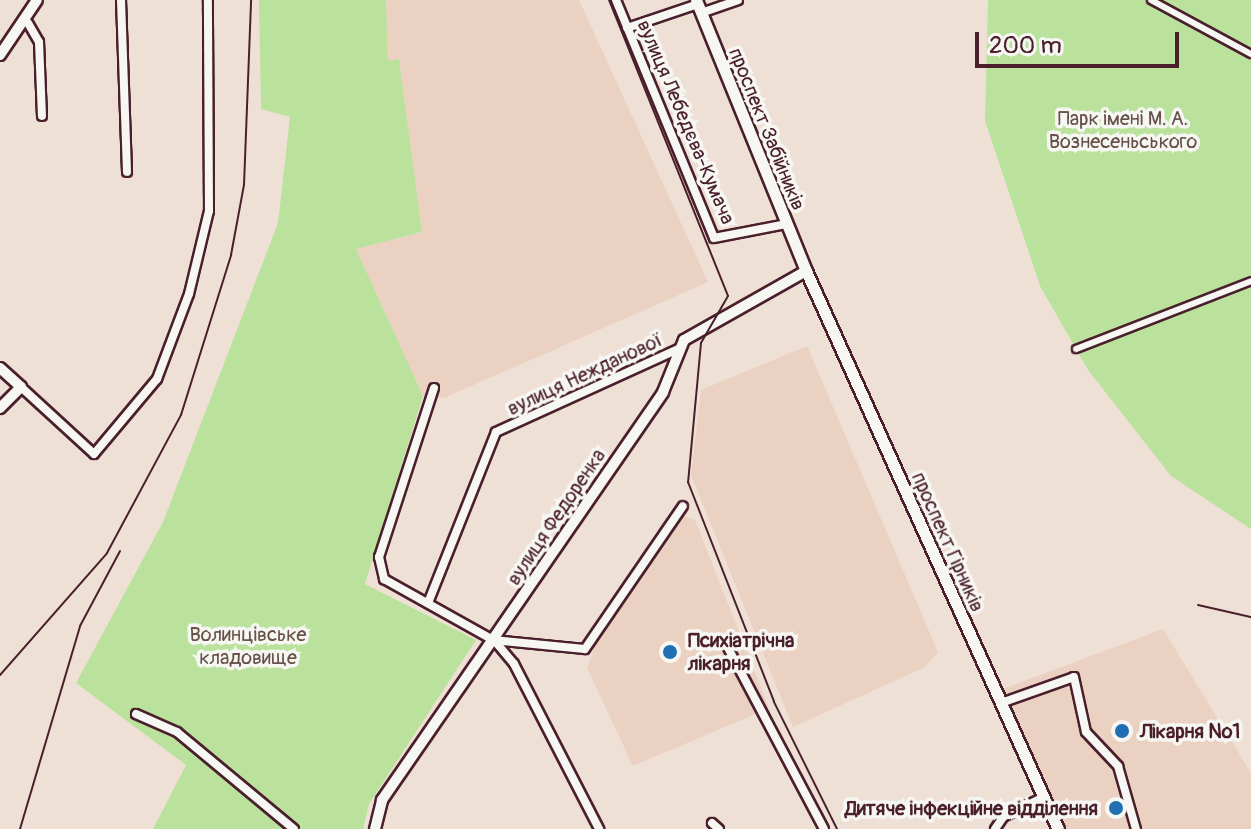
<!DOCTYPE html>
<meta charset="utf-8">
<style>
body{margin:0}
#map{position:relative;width:1251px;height:829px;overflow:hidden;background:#efe0d6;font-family:Pangolin,sans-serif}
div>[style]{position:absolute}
.built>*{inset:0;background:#ead1c2}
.green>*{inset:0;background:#bae29d}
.roads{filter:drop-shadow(2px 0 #4a1f2b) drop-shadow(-2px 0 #4a1f2b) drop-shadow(0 2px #4a1f2b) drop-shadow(0 -2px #4a1f2b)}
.pedestrian>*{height:6px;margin:-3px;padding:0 3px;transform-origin:3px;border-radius:3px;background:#f6f6f2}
.minor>*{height:8px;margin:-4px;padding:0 4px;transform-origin:4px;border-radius:4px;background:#f6f6f2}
.tertiary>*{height:10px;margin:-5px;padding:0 5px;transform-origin:5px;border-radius:5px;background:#f6f6f2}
.secondary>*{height:11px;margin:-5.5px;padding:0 5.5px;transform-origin:5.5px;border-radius:5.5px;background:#f6f6f2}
.tram>*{height:2px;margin:-1px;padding:0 1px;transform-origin:1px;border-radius:1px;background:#4a1f2b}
.rail>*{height:2px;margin:-1px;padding:0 1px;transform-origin:1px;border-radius:1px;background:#4a1f2b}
.dots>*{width:22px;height:22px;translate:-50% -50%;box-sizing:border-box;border:4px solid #f6f6f2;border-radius:50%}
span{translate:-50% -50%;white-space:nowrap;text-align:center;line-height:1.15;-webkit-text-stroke:7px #f6f6f2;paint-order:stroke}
.park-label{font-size:20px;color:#665048}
.street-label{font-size:20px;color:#4a1f2b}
.poi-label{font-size:20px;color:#4a1f2b;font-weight:700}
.left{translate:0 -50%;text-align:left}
.right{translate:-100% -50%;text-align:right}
.scale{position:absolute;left:975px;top:32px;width:204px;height:36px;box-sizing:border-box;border:4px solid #4a1f2b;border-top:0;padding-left:10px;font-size:24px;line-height:28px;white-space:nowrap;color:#4a1f2b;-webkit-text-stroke:6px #f6f6f2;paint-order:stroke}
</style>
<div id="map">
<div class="built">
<div style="clip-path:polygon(386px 0,579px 0,708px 282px,444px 398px,423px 396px,356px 249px,422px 232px,399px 60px,388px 61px)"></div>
<div style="clip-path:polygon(807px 346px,938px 652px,925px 667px,793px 727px,691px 475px,701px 390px)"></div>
<div style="clip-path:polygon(681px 515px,695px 520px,769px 708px,633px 766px,587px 668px,599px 636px)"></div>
<div style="clip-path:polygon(1163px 629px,1251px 773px,1251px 829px,1061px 829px,1000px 690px)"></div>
</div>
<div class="green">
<div style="clip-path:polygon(259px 0,386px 0,388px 61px,399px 59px,422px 232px,356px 249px,423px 396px,365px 584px,476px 640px,369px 804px,363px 829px,153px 829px,186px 765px,76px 683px,163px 522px,278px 223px,290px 117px,261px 109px)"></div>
<div style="clip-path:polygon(988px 0,1251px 0,1251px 529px,1171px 476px,1088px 370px,1040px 286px,985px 121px)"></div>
</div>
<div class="roads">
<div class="pedestrian">
<div style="left:1151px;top:0;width:114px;rotate:28.4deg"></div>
<div style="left:1076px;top:349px;width:188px;rotate:-21.2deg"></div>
</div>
<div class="minor">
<div style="left:121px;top:0;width:172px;rotate:88deg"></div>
<div style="left:616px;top:0;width:257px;rotate:67.6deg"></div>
<div style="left:714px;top:238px;width:73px;rotate:-11deg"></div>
<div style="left:701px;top:13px;width:39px;rotate:-19deg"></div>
<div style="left:28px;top:23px;width:22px;rotate:60deg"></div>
<div style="left:39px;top:42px;width:74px;rotate:87.7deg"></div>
<div style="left:627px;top:28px;width:75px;rotate:-18.7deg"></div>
<div style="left:21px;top:387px;width:99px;rotate:42.5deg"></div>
<div style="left:94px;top:454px;width:98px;rotate:-50deg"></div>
<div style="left:157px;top:379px;width:91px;rotate:-69.4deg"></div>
<div style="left:189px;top:294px;width:85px;rotate:-76.5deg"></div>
<div style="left:209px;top:211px;width:211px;rotate:-90.3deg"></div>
<div style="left:434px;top:388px;width:178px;rotate:108deg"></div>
<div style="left:379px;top:557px;width:23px;rotate:77deg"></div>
<div style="left:384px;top:579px;width:125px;rotate:29.2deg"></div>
<div style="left:493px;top:640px;width:92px;rotate:5.6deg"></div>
<div style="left:585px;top:649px;width:173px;rotate:-55.6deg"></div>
<div style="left:428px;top:603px;width:184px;rotate:-68.3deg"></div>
<div style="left:496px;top:432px;width:202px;rotate:-24.5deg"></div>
<div style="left:494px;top:640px;width:31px;rotate:50deg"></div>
<div style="left:514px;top:664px;width:186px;rotate:62.7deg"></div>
<div style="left:726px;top:644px;width:209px;rotate:62.1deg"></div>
<div style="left:1001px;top:703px;width:77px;rotate:-19.6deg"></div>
<div style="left:1074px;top:677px;width:56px;rotate:77.7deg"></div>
<div style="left:1086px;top:732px;width:47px;rotate:46.7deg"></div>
<div style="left:1118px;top:766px;width:66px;rotate:74.1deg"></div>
<div style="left:136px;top:714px;width:45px;rotate:23.7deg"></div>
<div style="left:177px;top:732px;width:152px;rotate:39.7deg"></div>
<div style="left:712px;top:823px;width:9px;rotate:41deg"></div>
<div style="left:995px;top:829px;width:14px;rotate:-56deg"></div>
<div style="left:1003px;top:817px;width:46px;rotate:-26deg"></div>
</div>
<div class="tertiary">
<div style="left:0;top:55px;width:66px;rotate:-56.1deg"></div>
<div style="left:0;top:368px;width:28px;rotate:42deg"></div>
<div style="left:21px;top:387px;width:30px;rotate:135deg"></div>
<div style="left:375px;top:829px;width:30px;rotate:-76deg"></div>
<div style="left:382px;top:800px;width:495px;rotate:-55.4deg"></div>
<div style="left:663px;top:392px;width:56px;rotate:-68deg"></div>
<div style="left:684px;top:340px;width:140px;rotate:-29.5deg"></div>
</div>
<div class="secondary">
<div style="left:696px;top:0;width:292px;rotate:67.9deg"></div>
<div style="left:806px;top:271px;width:612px;rotate:65.7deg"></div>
</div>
</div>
<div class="tram">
<div style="left:609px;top:0;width:319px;rotate:68.1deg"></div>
<div style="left:728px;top:296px;width:54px;rotate:119.9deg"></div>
<div style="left:701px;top:343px;width:140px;rotate:95.3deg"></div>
<div style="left:688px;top:482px;width:236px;rotate:68.6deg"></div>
<div style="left:774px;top:702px;width:142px;rotate:63.6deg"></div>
</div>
<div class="rail">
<div style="left:1198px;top:605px;width:54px;rotate:12.8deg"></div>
<div style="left:0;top:675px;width:162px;rotate:-48.7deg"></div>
<div style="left:107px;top:553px;width:157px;rotate:-61.8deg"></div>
<div style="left:181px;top:415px;width:168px;rotate:-72.6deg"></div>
<div style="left:231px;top:255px;width:71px;rotate:-79.5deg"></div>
<div style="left:244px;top:185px;width:185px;rotate:-87.8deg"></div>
<div style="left:20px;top:829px;width:212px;rotate:-73.5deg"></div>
<div style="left:80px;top:626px;width:85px;rotate:-61.9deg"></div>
</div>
<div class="dots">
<div style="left:670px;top:652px;background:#1f6fb2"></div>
<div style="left:1122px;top:731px;background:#1f6fb2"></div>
<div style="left:1116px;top:808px;background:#1f6fb2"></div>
</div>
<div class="park-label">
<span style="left:1123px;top:130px">Парк імені М. А.<br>Вознесеньського</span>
<span style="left:248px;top:646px">Волинцівське<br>кладовище</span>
</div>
<div class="street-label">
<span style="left:686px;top:122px;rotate:67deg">вулиця Лебедєва-Кумача</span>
<span style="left:767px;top:129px;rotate:68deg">проспект Забійників</span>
<span style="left:585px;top:374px;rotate:-25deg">вулиця Нежданової</span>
<span style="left:556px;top:517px;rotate:-56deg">вулиця Федоренка</span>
<span style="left:948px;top:542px;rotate:66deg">проспект Гірників</span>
</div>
<div class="poi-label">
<span class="left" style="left:688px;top:652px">Психіатрічна<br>лікарня</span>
<span class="left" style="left:1140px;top:731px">Лікарня №1</span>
<span class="right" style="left:1098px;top:808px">Дитяче інфекційне відділення</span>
</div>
<div class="scale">200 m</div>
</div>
